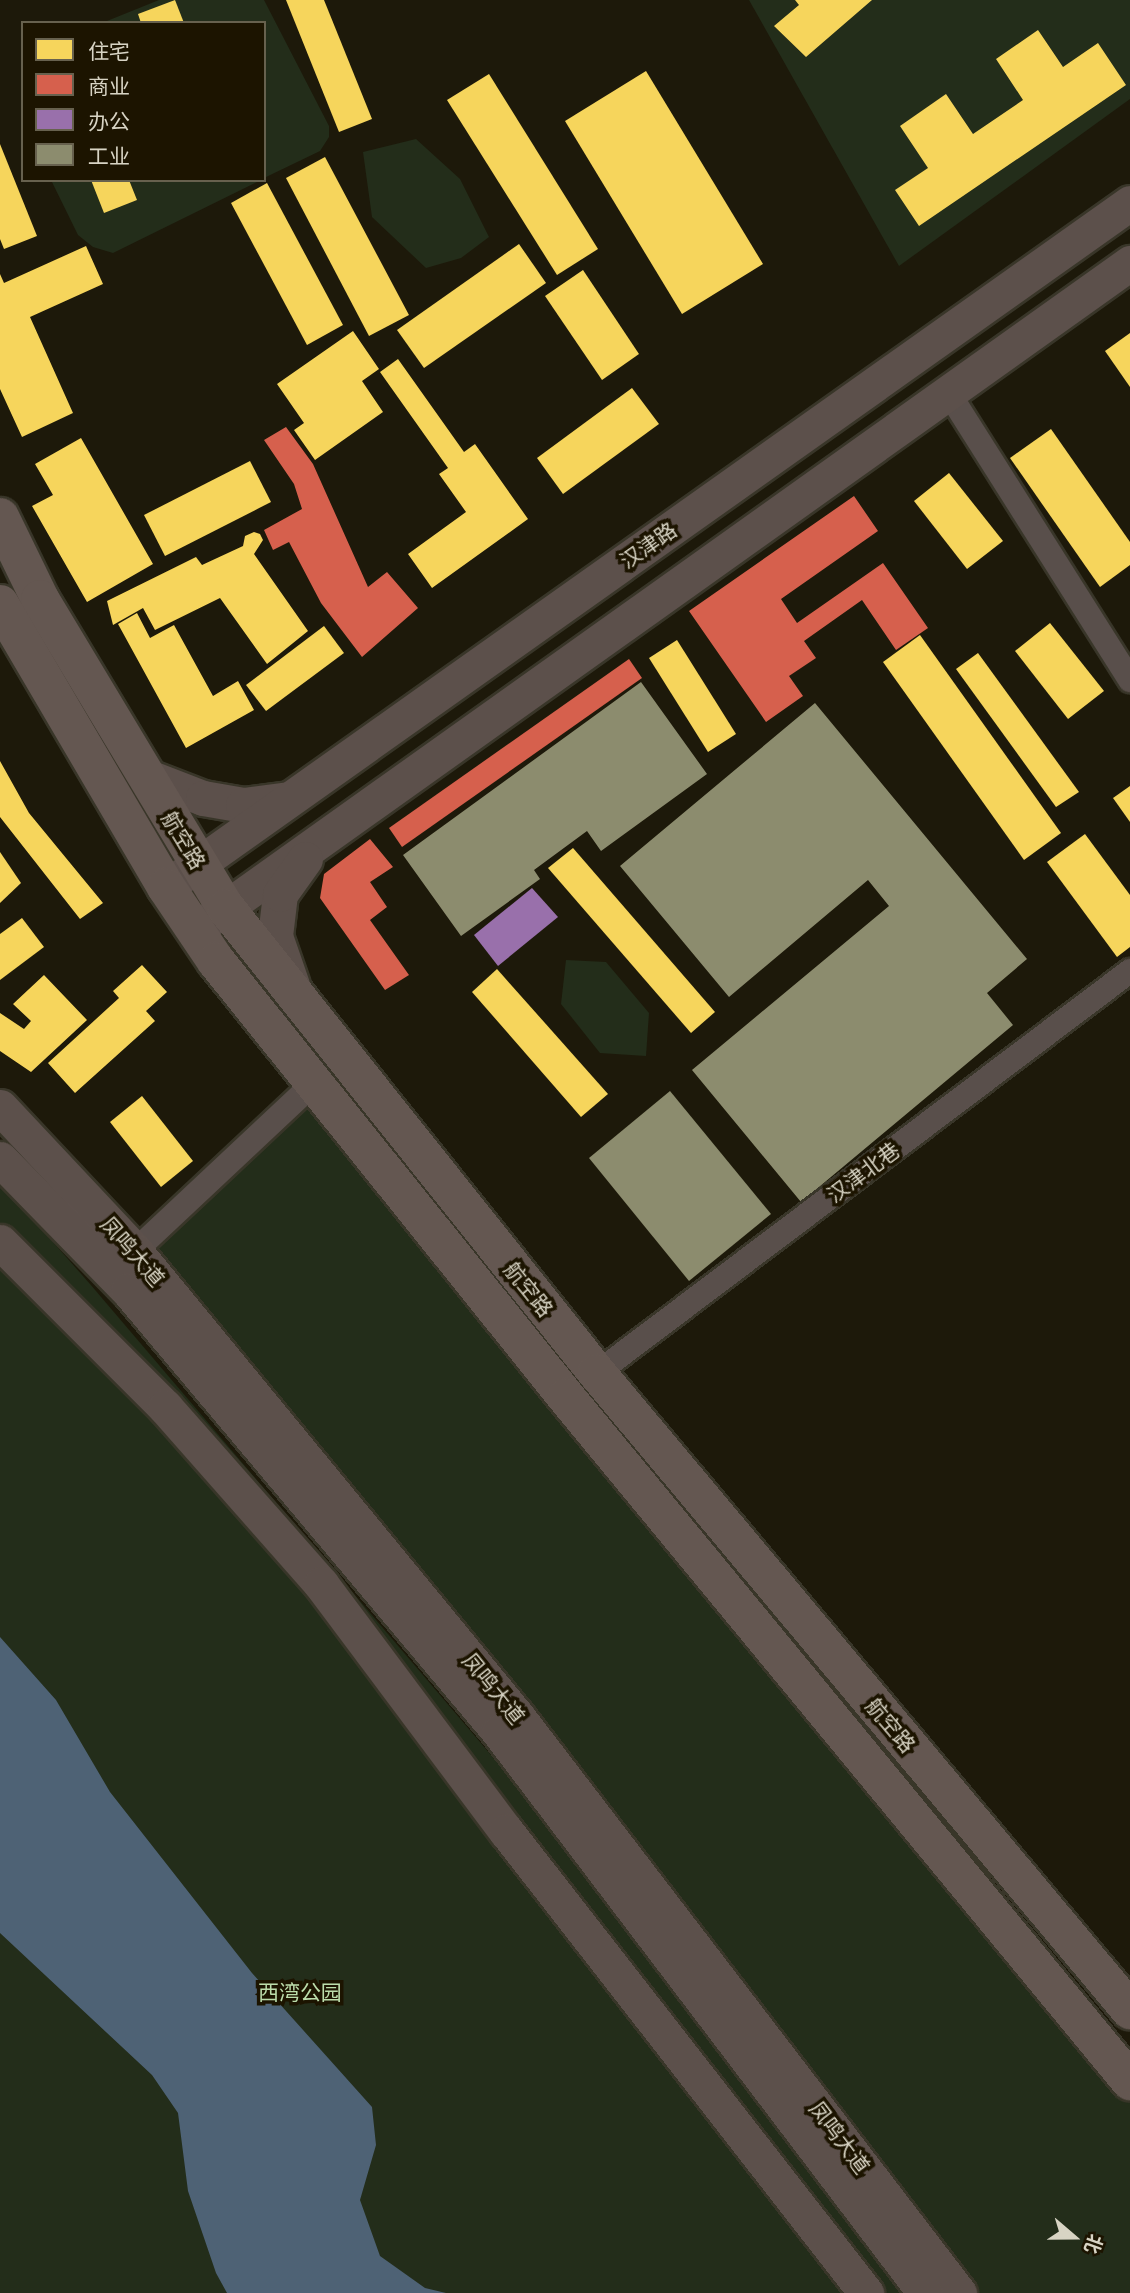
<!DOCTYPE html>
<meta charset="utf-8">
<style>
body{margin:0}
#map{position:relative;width:1130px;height:2293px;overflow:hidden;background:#1d190a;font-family:Mulish,"Noto Sans SC",sans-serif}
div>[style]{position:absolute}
.green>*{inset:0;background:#232d1a}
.water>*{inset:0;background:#4e6275}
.homes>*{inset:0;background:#f6d55c}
.shops>*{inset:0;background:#d6604d}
.offices>*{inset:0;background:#9970ab}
.industry>*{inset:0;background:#8c8c6e}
.roads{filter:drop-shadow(2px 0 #393629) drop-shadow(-2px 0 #393629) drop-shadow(0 2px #393629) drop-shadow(0 -2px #393629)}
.street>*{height:24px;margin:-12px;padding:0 12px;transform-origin:12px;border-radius:12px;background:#594f4b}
.secondary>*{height:35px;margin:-17.5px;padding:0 17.5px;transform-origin:17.5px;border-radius:17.5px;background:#5c504b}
.primary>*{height:38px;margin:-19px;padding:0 19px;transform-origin:19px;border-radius:19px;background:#645751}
span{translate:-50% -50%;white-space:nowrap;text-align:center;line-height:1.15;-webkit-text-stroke:7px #1c1400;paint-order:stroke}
.street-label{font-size:21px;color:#d8d4c4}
.park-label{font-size:21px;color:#bcddab}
.legend{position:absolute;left:21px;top:21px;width:245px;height:161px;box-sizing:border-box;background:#1c1400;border:2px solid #67614e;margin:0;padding:9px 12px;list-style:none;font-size:21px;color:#d8d4c4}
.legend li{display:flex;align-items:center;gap:14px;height:35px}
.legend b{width:35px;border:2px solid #67614e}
.north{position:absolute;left:1039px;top:2202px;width:70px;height:70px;-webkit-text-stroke:5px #1c1400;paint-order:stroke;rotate:110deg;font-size:19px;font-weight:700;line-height:28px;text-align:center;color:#d8d4c4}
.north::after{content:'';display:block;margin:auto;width:24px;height:32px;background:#d8d4c4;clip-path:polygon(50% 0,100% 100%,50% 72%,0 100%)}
</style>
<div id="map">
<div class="green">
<div style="clip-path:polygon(159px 0,264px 0,329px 126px,329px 137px,320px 151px,264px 178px,264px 23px,102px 23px)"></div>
<div style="clip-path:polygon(749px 0,1130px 0,1130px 99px,899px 266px)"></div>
<div style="clip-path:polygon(416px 139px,460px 179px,489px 237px,461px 258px,426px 268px,372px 217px,363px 152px)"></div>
<div style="clip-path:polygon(51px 180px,261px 180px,113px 253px,93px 247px,78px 235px)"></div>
<div style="clip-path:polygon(566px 960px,606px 962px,649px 1013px,646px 1056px,600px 1053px,561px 1004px)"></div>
<div style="clip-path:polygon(315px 1082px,1130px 2079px,1130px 2293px,959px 2293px,135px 1251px)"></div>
<div style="clip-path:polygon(0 1182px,90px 1284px,949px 2293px,0 2293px)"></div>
</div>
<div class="water">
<div style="clip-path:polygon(0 1637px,56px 1700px,110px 1792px,252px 1973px,372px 2107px,376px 2145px,360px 2200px,380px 2256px,425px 2288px,446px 2293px,227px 2293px,216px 2273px,188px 2191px,178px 2113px,152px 2075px,0 1933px)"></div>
</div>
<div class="homes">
<div style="clip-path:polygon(175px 0,184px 23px,141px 23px,138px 14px)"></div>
<div style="clip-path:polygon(286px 0,324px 0,372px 119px,339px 132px)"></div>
<div style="clip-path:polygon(795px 0,872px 0,806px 57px,774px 26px,799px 5px)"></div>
<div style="clip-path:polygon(1038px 30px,1063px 67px,1098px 43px,1126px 85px,919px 226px,895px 190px,928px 168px,900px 126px,946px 94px,973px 134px,1023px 100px,996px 59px)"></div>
<div style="clip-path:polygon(646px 71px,763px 264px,682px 314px,565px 121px)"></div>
<div style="clip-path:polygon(489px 74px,598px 249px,557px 275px,447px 100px)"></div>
<div style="clip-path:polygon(0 144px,37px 236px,4px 249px,0 239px)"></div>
<div style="clip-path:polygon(325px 157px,409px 315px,369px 336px,286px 178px)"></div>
<div style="clip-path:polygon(91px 180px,129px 180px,137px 200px,104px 213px)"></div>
<div style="clip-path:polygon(267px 183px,343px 325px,307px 345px,231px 203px)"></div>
<div style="clip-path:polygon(519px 244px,546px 283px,424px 368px,397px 330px)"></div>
<div style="clip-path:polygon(86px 246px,103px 284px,30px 317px,73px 413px,22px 437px,0 389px,0 274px,4px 283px)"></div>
<div style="clip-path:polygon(583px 270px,639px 354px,602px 380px,545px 296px)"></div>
<div style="clip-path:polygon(353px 331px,379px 369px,362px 381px,383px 412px,315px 460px,294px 430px,304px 423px,277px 384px)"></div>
<div style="clip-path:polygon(1130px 333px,1130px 387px,1105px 351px)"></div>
<div style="clip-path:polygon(398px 359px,464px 452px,475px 444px,528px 519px,432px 588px,408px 554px,466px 512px,439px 474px,448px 468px,380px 372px)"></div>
<div style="clip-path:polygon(632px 388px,659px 424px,563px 494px,537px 458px)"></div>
<div style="clip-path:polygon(1051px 429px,1130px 542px,1130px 565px,1100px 587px,1010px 458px)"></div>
<div style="clip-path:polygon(81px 438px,153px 564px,87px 602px,32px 506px,53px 495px,35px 464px)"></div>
<div style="clip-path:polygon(250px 461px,271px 502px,165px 556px,144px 515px)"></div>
<div style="clip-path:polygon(949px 473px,1003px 541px,967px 569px,914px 501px)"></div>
<div style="clip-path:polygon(254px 532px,260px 534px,263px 540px,254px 554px,308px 631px,267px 664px,220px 598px,155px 630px,143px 608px,113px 625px,107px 601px,196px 557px,202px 565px,243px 546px,245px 536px)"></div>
<div style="clip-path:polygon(137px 613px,150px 638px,174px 625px,213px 696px,238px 681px,254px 710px,186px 748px,118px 624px)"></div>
<div style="clip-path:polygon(1050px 623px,1104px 691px,1068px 719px,1015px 651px)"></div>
<div style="clip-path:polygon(324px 626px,344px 653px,266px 711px,246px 685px)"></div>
<div style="clip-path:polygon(920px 635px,1061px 833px,1024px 860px,883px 662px)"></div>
<div style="clip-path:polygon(677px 640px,736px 734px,708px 752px,649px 658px)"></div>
<div style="clip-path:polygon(978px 653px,1079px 792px,1056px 807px,956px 669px)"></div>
<div style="clip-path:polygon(0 761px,29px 813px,103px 903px,80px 919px,0 817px)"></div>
<div style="clip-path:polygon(1130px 786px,1130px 822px,1113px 798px)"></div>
<div style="clip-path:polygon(1085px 834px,1130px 895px,1130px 947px,1117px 957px,1047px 862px)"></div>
<div style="clip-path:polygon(573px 848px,715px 1012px,691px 1033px,548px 868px)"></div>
<div style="clip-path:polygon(0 852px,21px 883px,0 903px)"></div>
<div style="clip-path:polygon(22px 918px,44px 947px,0 980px,0 934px)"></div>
<div style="clip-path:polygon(142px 965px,167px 992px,146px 1011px,155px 1021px,75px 1093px,48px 1063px,119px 998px,113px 991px)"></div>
<div style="clip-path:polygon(497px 969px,608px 1094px,581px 1117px,472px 992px)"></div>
<div style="clip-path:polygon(44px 975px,87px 1020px,31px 1072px,0 1051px,0 1013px,24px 1029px,31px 1021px,13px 1004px)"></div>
<div style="clip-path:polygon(142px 1096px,193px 1161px,161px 1187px,110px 1122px)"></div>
</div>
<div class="shops">
<div style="clip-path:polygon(286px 427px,313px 464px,368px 587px,387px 572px,418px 608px,362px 657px,321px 603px,289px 542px,273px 550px,264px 530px,302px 509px,294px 484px,264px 440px)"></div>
<div style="clip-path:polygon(854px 496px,878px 531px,781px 599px,797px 623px,883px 563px,928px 628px,896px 650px,862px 600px,804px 641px,816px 658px,789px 676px,803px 696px,766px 722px,689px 611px)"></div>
<div style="clip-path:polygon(629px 659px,642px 678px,402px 847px,389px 828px)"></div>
<div style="clip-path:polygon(370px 839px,393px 867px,370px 882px,387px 907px,370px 920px,409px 975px,385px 990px,320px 898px,324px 874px)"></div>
</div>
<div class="offices">
<div style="clip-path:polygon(532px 888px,558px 917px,498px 966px,474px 935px)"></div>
</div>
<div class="industry">
<div style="clip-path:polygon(641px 682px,707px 774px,601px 851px,587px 831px,534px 870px,540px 879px,461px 936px,403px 855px)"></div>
<div style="clip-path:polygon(815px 703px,1027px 959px,987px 993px,1013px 1025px,801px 1202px,692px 1070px,889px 906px,868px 880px,729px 997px,620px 866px)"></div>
<div style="clip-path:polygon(670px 1091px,771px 1214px,689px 1281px,589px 1158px)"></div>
</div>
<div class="roads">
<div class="street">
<div style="left:948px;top:392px;width:341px;rotate:57.7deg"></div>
<div style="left:135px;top:1251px;width:247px;rotate:-43.2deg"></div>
<div style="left:597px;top:1373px;width:668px;rotate:-37.02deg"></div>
</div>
<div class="secondary">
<div style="left:146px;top:776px;width:61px;rotate:21.1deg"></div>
<div style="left:203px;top:798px;width:41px;rotate:9.9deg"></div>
<div style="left:243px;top:805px;width:46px;rotate:-7.4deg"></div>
<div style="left:166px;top:887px;width:1182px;rotate:-35.36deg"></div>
<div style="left:203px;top:924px;width:1139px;rotate:-35.49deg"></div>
<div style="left:292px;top:985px;width:52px;rotate:-109.1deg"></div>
<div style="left:275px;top:936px;width:42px;rotate:-83.2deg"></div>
<div style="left:280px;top:894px;width:43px;rotate:-54.5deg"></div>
<div style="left:0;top:1107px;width:197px;rotate:46.8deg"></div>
<div style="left:135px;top:1251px;width:602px;rotate:50.6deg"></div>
<div style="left:517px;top:1716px;width:727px;rotate:52.55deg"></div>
<div style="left:0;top:1159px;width:183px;rotate:45.7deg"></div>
<div style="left:128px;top:1290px;width:577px;rotate:49.99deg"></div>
<div style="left:499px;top:1732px;width:704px;rotate:52.79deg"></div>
<div style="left:0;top:1242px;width:233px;rotate:45deg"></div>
<div style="left:165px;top:1407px;width:236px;rotate:48.6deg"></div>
<div style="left:321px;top:1584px;width:309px;rotate:53.2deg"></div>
<div style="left:506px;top:1831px;width:586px;rotate:52.07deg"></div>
</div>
<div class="primary">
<div style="left:0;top:517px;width:91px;rotate:64deg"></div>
<div style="left:40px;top:599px;width:361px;rotate:59deg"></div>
<div style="left:226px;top:908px;width:595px;rotate:51.42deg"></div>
<div style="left:597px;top:1373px;width:831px;rotate:50.08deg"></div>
<div style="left:0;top:604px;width:328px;rotate:59.6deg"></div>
<div style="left:166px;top:887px;width:89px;rotate:56deg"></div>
<div style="left:216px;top:961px;width:559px;rotate:51.24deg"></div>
<div style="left:566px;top:1397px;width:887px;rotate:50.49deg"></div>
</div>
</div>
<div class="street-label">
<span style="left:648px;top:545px;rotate:-35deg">汉津路</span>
<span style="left:184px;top:840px;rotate:59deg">航空路</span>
<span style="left:863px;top:1172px;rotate:-37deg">汉津北巷</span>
<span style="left:133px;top:1251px;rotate:49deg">凤鸣大道</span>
<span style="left:529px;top:1289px;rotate:51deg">航空路</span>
<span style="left:494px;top:1688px;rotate:51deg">凤鸣大道</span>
<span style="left:891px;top:1725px;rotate:50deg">航空路</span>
<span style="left:840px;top:2137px;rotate:53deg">凤鸣大道</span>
</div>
<div class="park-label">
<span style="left:300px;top:1992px">西湾公园</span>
</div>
<ul class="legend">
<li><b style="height:19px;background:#f6d55c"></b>住宅</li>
<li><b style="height:19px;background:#d6604d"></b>商业</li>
<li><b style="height:19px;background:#9970ab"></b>办公</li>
<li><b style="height:19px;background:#8c8c6e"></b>工业</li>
</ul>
<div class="north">北</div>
</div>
